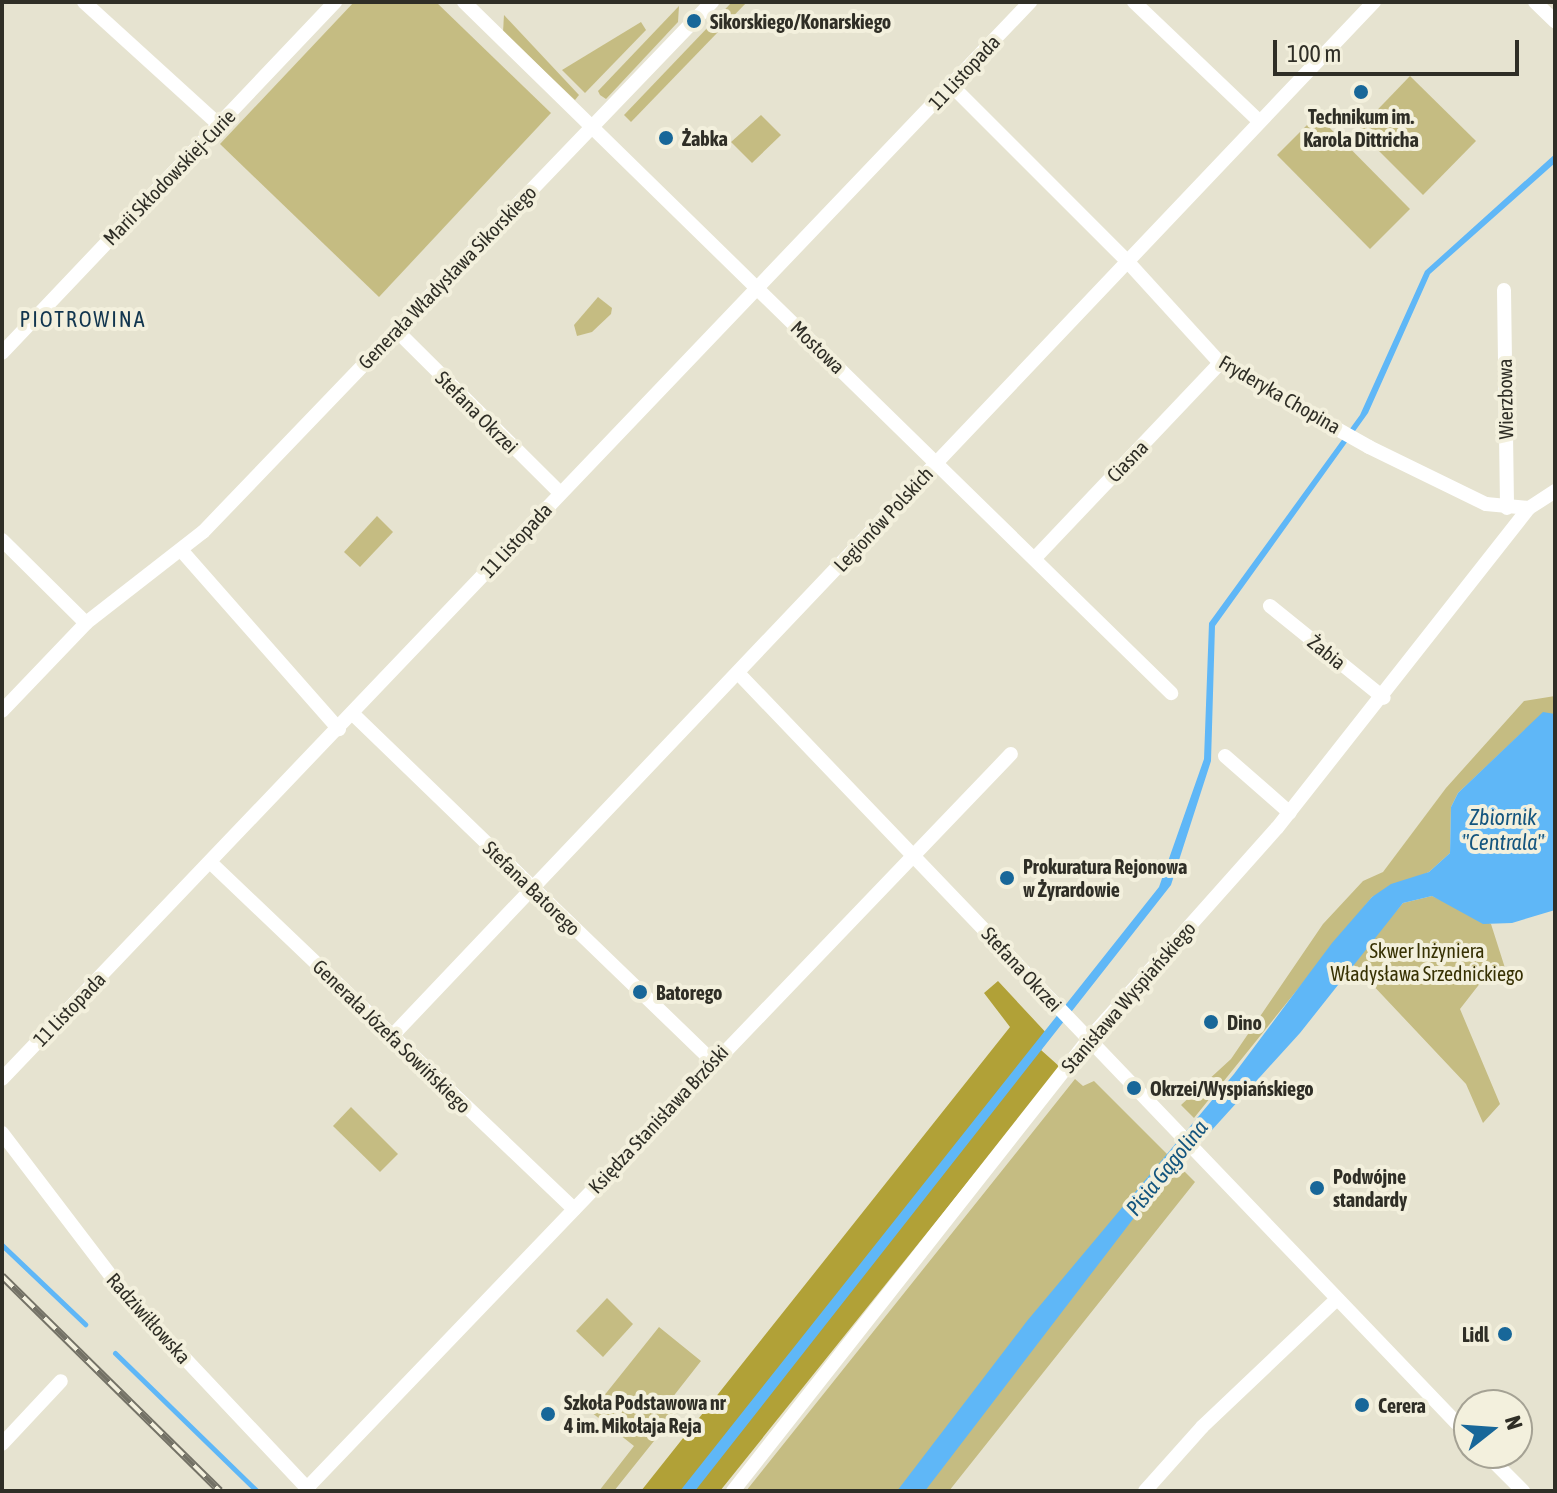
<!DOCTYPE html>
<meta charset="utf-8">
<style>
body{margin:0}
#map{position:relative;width:1557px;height:1493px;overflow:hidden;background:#e6e3d0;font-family:"Asap Condensed",sans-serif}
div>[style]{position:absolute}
.green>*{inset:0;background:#c5bc82}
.forest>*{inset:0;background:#b1a137}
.water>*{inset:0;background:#5fb7f7}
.stream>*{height:5px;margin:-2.5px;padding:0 2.5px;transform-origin:2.5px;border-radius:2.5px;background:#5fb7f7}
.minor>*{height:14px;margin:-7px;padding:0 7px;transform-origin:7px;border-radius:7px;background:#fff}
.rail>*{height:8px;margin-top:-4px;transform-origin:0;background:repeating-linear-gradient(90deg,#f3f0dd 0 15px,#747266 0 30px);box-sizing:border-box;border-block:2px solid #747266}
.dots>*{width:22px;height:22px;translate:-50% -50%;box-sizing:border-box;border:4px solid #f3f0dd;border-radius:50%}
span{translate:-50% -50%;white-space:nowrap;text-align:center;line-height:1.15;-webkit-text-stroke:8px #f3f0dd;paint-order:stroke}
.poi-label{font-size:20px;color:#2f2e26;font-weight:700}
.left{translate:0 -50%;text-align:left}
.right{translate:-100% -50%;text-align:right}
.street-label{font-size:20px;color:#2f2e26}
.park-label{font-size:20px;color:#373103}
.neighbourhood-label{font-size:22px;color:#12364f;letter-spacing:2px}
.water-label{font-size:22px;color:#14557e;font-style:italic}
.frame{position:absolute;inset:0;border:4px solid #2f2e26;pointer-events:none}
.north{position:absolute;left:1453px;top:1389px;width:80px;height:80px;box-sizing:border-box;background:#f3f0dd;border:2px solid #a5a294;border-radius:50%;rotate:73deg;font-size:22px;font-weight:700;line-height:32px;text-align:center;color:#2f2e26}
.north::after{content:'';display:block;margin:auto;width:28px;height:36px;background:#186799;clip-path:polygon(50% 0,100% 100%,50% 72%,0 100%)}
.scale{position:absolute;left:1273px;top:40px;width:246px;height:36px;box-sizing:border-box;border:4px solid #2f2e26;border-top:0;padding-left:10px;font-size:24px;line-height:28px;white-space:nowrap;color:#2f2e26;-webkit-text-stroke:6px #f3f0dd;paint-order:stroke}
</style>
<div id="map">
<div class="green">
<div style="clip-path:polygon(354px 2px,436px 2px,551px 113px,379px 297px,220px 144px)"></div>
<div style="clip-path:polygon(732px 2px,747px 2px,631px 122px,624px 115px)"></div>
<div style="clip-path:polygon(679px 6px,678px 22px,606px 99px,600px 95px,598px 91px)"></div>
<div style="clip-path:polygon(504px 15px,579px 95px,575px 100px,503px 32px)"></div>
<div style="clip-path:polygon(641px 22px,646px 30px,585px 93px,562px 70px)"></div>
<div style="clip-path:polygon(1410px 76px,1476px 141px,1423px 195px,1358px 130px)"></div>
<div style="clip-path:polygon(761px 115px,781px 135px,752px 163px,731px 142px)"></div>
<div style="clip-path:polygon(1317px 115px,1410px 209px,1370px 249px,1277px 155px)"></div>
<div style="clip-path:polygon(598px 297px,612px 308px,611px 314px,592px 332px,577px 336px,574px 325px)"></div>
<div style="clip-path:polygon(377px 516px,393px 532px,360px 567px,344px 552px)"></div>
<div style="clip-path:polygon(1555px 696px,1555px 714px,1529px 726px,1458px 793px,1451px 807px,1450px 853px,1429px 872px,1372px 897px,1194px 1118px,1181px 1105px,1231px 1059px,1323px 924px,1363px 881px,1383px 872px,1446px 788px,1524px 701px)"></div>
<div style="clip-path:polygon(1432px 896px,1491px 924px,1505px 968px,1496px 979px,1488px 973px,1460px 1009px,1500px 1104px,1483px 1123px,1466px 1084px,1352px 963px,1403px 903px)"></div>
<div style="clip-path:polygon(1075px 1079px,1083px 1086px,1094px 1081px,1195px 1182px,949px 1491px,746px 1491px)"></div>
<div style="clip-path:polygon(351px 1107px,398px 1154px,380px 1172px,333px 1126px)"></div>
<div style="clip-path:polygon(607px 1298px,633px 1324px,603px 1357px,576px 1331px)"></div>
<div style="clip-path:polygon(659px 1327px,701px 1361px,672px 1398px,682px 1406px,614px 1491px,599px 1491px,634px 1446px,591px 1412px)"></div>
</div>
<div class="forest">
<div style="clip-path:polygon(998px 981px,1050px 1037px,1041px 1050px,1060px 1067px,720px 1491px,641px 1491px,1010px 1027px,984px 993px)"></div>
</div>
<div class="water">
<div style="clip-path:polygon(1555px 154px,1555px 163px,1430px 274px,1368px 413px,1215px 626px,1211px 761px,1171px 885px,695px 1491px,680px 1491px,1159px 887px,1204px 759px,1209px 623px,1360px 415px,1425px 271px)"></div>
<div style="clip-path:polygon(1543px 712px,1555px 714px,1555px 910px,1512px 923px,1483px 924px,1432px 896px,1403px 903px,1300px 1033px,1143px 1206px,925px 1491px,897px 1491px,1027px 1321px,1234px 1074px,1332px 943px,1372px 897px,1391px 884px,1429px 872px,1450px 853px,1451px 807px,1458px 793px)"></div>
</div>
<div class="stream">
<div style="left:2px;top:1245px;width:115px;rotate:43.6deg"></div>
<div style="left:115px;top:1353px;width:198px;rotate:44.2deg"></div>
</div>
<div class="minor">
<div style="left:84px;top:2px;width:183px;rotate:42.3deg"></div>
<div style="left:464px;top:2px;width:989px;rotate:44.34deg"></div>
<div style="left:1134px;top:2px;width:173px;rotate:43.6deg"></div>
<div style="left:1535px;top:2px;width:28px;rotate:44deg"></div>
<div style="left:952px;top:86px;width:247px;rotate:45deg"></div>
<div style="left:1127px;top:261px;width:138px;rotate:47.6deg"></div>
<div style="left:1220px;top:363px;width:171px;rotate:29.4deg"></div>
<div style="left:1369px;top:447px;width:130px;rotate:26deg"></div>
<div style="left:1486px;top:504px;width:43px;rotate:5.3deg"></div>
<div style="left:1529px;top:508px;width:31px;rotate:-33deg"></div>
<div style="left:1504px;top:290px;width:218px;rotate:89.2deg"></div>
<div style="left:396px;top:330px;width:231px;rotate:44.8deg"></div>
<div style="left:2px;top:353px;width:484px;rotate:-46.5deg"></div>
<div style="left:2px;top:540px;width:118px;rotate:44.7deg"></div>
<div style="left:181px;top:550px;width:239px;rotate:48.6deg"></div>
<div style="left:1035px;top:558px;width:269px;rotate:-46.5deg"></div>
<div style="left:1270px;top:606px;width:146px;rotate:38.9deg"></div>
<div style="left:740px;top:675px;width:1054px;rotate:46.23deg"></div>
<div style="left:2px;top:711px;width:122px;rotate:-46.3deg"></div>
<div style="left:86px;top:623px;width:148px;rotate:-37.9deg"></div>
<div style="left:203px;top:532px;width:735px;rotate:-46.16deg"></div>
<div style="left:354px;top:715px;width:498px;rotate:44deg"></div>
<div style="left:1225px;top:756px;width:86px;rotate:41.2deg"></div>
<div style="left:210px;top:862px;width:503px;rotate:43.63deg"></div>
<div style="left:392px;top:1036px;width:1426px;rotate:-46.48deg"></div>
<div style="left:2px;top:1079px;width:1489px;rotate:-46.33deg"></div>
<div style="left:2px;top:1133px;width:205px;rotate:52.7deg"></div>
<div style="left:126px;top:1296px;width:268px;rotate:46.7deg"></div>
<div style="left:2px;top:1444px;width:86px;rotate:-46.9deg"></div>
<div style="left:1485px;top:1453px;width:54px;rotate:45deg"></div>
<div style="left:307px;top:1488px;width:1017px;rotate:-46.2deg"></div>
<div style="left:733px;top:1491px;width:574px;rotate:-51.79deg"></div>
<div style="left:1088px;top:1040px;width:284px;rotate:-48.3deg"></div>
<div style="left:1277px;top:828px;width:407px;rotate:-51.8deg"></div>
<div style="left:1145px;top:1491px;width:86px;rotate:-48.3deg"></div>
<div style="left:1202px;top:1427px;width:186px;rotate:-43.5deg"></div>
</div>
<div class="rail">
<div style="left:2px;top:1276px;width:306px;rotate:44.6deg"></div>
</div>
<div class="dots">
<div style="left:694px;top:21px;background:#186799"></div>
<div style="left:1361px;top:92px;background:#186799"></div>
<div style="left:666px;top:138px;background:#186799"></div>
<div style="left:1007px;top:878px;background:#186799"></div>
<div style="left:640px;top:992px;background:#186799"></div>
<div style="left:1211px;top:1022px;background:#186799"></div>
<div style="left:1134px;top:1088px;background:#186799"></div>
<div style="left:1317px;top:1188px;background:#186799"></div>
<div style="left:1505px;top:1334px;background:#186799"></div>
<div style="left:1362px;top:1405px;background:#186799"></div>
<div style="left:548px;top:1414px;background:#186799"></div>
</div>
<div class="poi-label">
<span class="left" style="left:710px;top:21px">Sikorskiego/Konarskiego</span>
<span style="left:1361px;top:128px">Technikum im.<br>Karola Dittricha</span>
<span class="left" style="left:682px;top:138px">Żabka</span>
<span class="left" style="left:1023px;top:878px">Prokuratura Rejonowa<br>w Żyrardowie</span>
<span class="left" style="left:656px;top:992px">Batorego</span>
<span class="left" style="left:1227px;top:1022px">Dino</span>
<span class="left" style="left:1150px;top:1088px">Okrzei/Wyspiańskiego</span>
<span class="left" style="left:1333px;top:1188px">Podwójne<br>standardy</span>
<span class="right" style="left:1489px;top:1334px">Lidl</span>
<span class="left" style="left:564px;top:1414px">Szkoła Podstawowa nr<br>4 im. Mikołaja Reja</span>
<span class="left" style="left:1378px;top:1405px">Cerera</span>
</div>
<div class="street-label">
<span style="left:964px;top:72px;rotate:-47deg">11 Listopada</span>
<span style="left:169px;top:177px;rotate:-46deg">Marii Skłodowskiej-Curie</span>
<span style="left:447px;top:277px;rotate:-46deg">Generała Władysława Sikorskiego</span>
<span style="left:818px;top:347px;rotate:44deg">Mostowa</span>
<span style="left:1280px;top:394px;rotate:30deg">Fryderyka Chopina</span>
<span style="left:1505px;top:399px;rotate:-91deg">Wierzbowa</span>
<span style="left:477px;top:412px;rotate:45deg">Stefana Okrzei</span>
<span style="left:1127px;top:461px;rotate:-46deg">Ciasna</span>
<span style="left:883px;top:519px;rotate:-47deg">Legionów Polskich</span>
<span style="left:516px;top:540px;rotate:-47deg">11 Listopada</span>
<span style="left:1327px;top:652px;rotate:39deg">Żabia</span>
<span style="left:532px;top:888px;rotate:44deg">Stefana Batorego</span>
<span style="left:1022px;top:969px;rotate:47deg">Stefana Okrzei</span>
<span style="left:1128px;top:997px;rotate:-49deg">Stanisława Wyspiańskiego</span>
<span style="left:69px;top:1009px;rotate:-46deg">11 Listopada</span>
<span style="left:392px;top:1036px;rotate:44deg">Generała Józefa Sowińskiego</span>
<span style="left:658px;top:1119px;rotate:-47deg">Księdza Stanisława Brzóski</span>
<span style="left:149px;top:1318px;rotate:48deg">Radziwiłłowska</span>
</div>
<div class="park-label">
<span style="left:1427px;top:962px">Skwer Inżyniera<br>Władysława Srzednickiego</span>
</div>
<div class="neighbourhood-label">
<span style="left:83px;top:320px">PIOTROWINA</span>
</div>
<div class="water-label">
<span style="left:1503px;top:830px">Zbiornik<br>"Centrala"</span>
<span style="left:1167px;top:1168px;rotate:-51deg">Pisia Gągolina</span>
</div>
<div class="frame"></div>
<div class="north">N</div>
<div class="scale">100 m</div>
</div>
